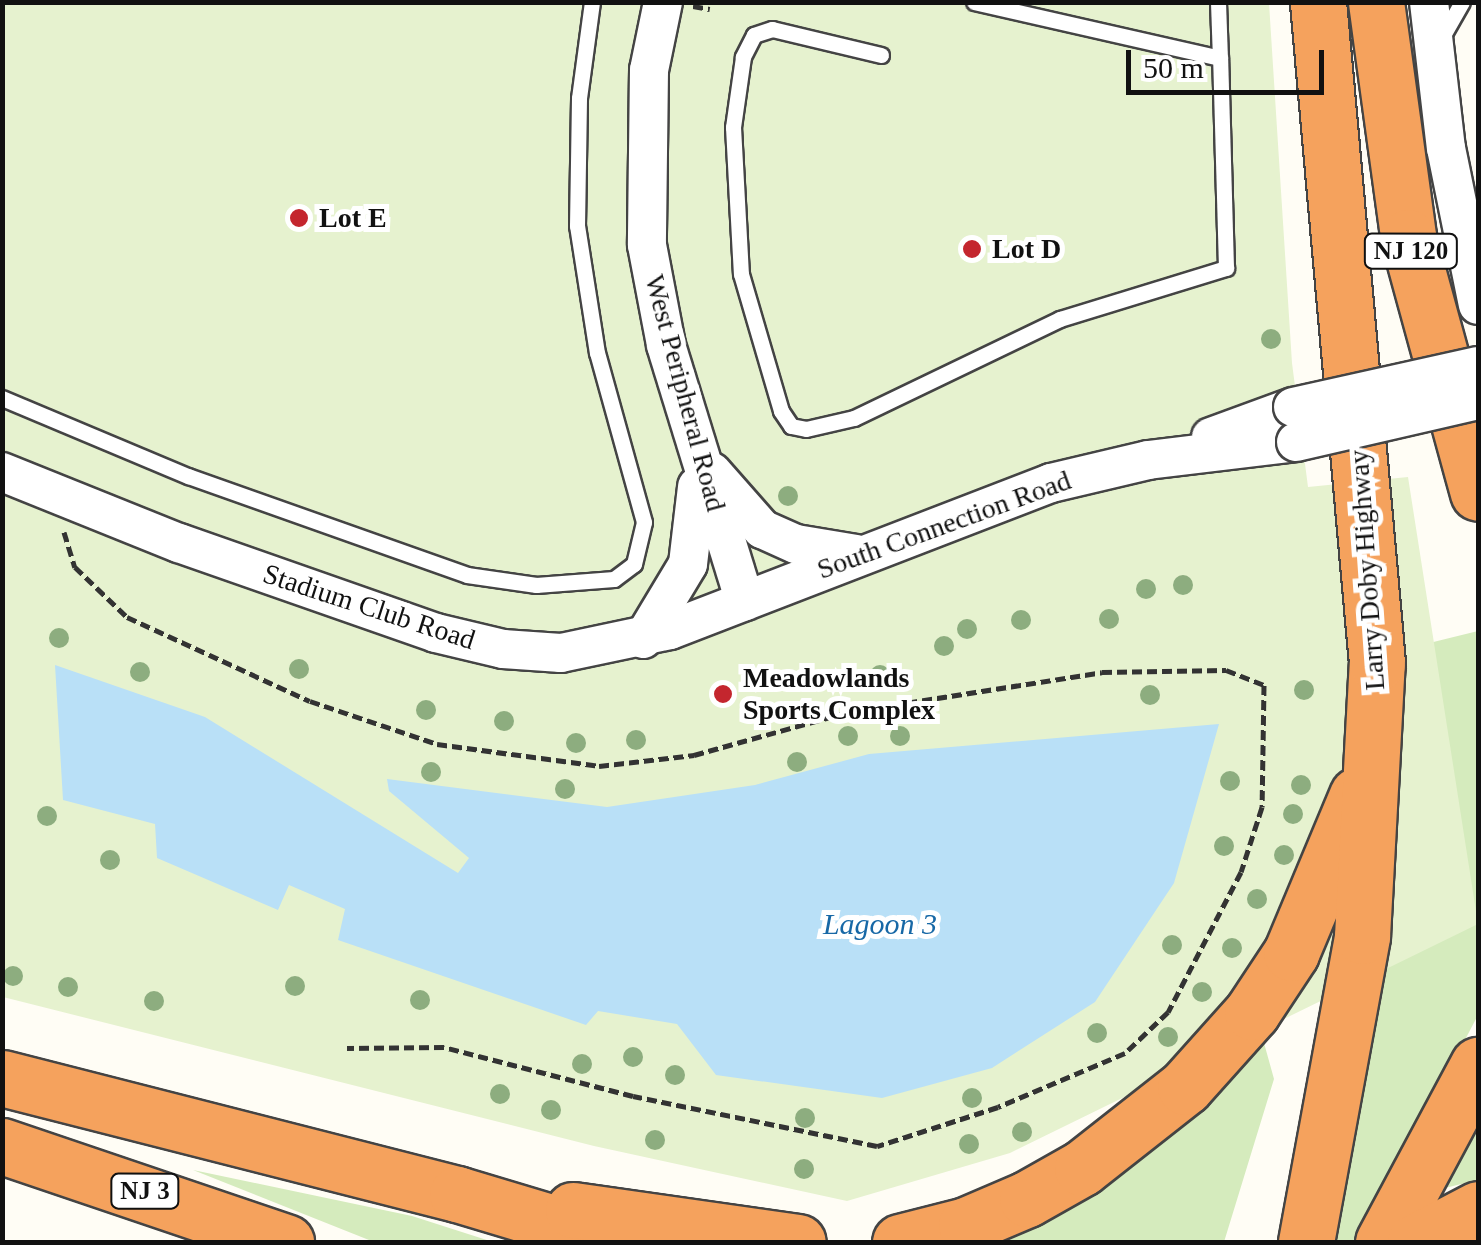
<!DOCTYPE html>
<style>
body{margin:0}
#map{position:relative;width:1481px;height:1245px;overflow:hidden;background:#fffdf5;font-family:"Times New Roman",serif}
div>[style]{position:absolute}
.green>*{inset:0;background:#d5ebbd}
.pitch>*{inset:0;background:#e6f2cf}
.water>*{inset:0;background:#b9e0f7}
.path>*{height:5px;margin-top:-2.5px;transform-origin:0;background:repeating-linear-gradient(90deg,#333 0 10px,transparent 0 15px)}
.roads{filter:drop-shadow(2px 0 #444) drop-shadow(-2px 0 #444) drop-shadow(0 2px #444) drop-shadow(0 -2px #444)}
.service>*{height:15px;margin:-7.5px;padding:0 7.5px;transform-origin:7.5px;border-radius:7.5px;background:#fff}
.tertiary>*{height:38px;margin:-19px;padding:0 19px;transform-origin:19px;border-radius:19px;background:#fff}
.motorway>*{height:55px;margin:-27.5px;padding:0 27.5px;transform-origin:27.5px;border-radius:27.5px;background:#f5a25d}
.bridges{filter:drop-shadow(2px 0 #444) drop-shadow(-2px 0 #444) drop-shadow(0 2px #444) drop-shadow(0 -2px #444)}
.tertiary-bridge>*{height:38px;margin:-19px;padding:0 19px;transform-origin:19px;border-radius:19px;background:#fff}
.trees>*{width:20px;height:20px;margin:-10px;border-radius:50%;background:#8dad7f}
.dots>*{width:28px;height:28px;translate:-50% -50%;box-sizing:border-box;border:5px solid #fff;border-radius:50%}
span{translate:-50% -50%;white-space:nowrap;text-align:center;line-height:1.15;-webkit-text-stroke:10px #fff;paint-order:stroke}
.shield-label span{padding:2px 8px;background:#fff;border:2px solid;border-radius:8px;-webkit-text-stroke-width:0}
.shield-label{font-size:25px;color:#111;font-weight:700}
.poi-label{font-size:28px;color:#111;font-weight:700}
.left{translate:0 -50%;text-align:left}
.street-label{font-size:28px;color:#111}
.water-label{font-size:30px;color:#1768a6;font-style:italic}
.frame{position:absolute;inset:0;border:5px solid #111;pointer-events:none}
.scale{position:absolute;left:1126px;top:50px;width:198px;height:45px;box-sizing:border-box;border:5px solid #111;border-top:0;padding-left:12px;font-size:30px;line-height:35px;white-space:nowrap;color:#111;-webkit-text-stroke:8px #fff;paint-order:stroke}
</style>
<div id="map">
<div class="green">
<div style="clip-path:polygon(1478px 631px,1478px 1015px,1359px 1242px,1331px 1242px,1409px 648px)"></div>
<div style="clip-path:polygon(1264px 1043px,1274px 1079px,1224px 1242px,965px 1242px,1012px 1228px,1160px 1144px)"></div>
<div style="clip-path:polygon(1478px 1094px,1478px 1180px,1424px 1193px)"></div>
<div style="clip-path:polygon(193px 1170px,412px 1216px,493px 1242px,374px 1242px)"></div>
</div>
<div class="pitch">
<div style="clip-path:polygon(3px 3px,1269px 3px,1292px 363px,1308px 487px,1408px 477px,1478px 924px,1010px 1153px,847px 1201px,594px 1146px,3px 997px)"></div>
</div>
<div class="water">
<div style="clip-path:polygon(55px 665px,205px 717px,458px 873px,469px 858px,389px 791px,387px 779px,607px 807px,755px 785px,869px 754px,1219px 724px,1174px 883px,1095px 1002px,992px 1068px,882px 1098px,716px 1075px,677px 1024px,598px 1011px,586px 1025px,338px 940px,345px 909px,289px 885px,278px 910px,157px 858px,155px 824px,63px 800px)"></div>
</div>
<div class="path">
<div style="left:693px;top:6px;width:17px;rotate:10deg"></div>
<div style="left:64px;top:532px;width:37px;rotate:73deg"></div>
<div style="left:75px;top:567px;width:72px;rotate:43.9deg"></div>
<div style="left:127px;top:617px;width:201px;rotate:24.7deg"></div>
<div style="left:310px;top:701px;width:134px;rotate:18.7deg"></div>
<div style="left:437px;top:744px;width:163px;rotate:7.7deg"></div>
<div style="left:599px;top:766px;width:96px;rotate:-6.6deg"></div>
<div style="left:694px;top:755px;width:160px;rotate:-15.6deg"></div>
<div style="left:848px;top:712px;width:257px;rotate:-8.9deg"></div>
<div style="left:1102px;top:672px;width:124px;rotate:-0.9deg"></div>
<div style="left:1226px;top:670px;width:41px;rotate:21.5deg"></div>
<div style="left:1264px;top:685px;width:122px;rotate:90.9deg"></div>
<div style="left:1262px;top:807px;width:68px;rotate:107.9deg"></div>
<div style="left:1241px;top:872px;width:158px;rotate:117.5deg"></div>
<div style="left:1168px;top:1012px;width:59px;rotate:136.4deg"></div>
<div style="left:1125px;top:1053px;width:138px;rotate:157deg"></div>
<div style="left:998px;top:1107px;width:127px;rotate:162.1deg"></div>
<div style="left:877px;top:1146px;width:249px;rotate:-168.4deg"></div>
<div style="left:633px;top:1096px;width:195px;rotate:-165.5deg"></div>
<div style="left:444px;top:1047px;width:97px;rotate:179.4deg"></div>
</div>
<div class="roads">
<div class="service">
<div style="left:1218px;top:2px;width:56px;rotate:88deg"></div>
<div style="left:1442px;top:37px;width:40px;rotate:-60.3deg"></div>
<div style="left:881px;top:55px;width:112px;rotate:-166.6deg"></div>
<div style="left:772px;top:29px;width:19px;rotate:162deg"></div>
<div style="left:754px;top:35px;width:25px;rotate:117deg"></div>
<div style="left:743px;top:57px;width:71px;rotate:98.1deg"></div>
<div style="left:733px;top:127px;width:147px;rotate:86.9deg"></div>
<div style="left:741px;top:274px;width:143px;rotate:73.7deg"></div>
<div style="left:781px;top:411px;width:18px;rotate:56deg"></div>
<div style="left:791px;top:426px;width:15px;rotate:11deg"></div>
<div style="left:806px;top:429px;width:49px;rotate:-12.9deg"></div>
<div style="left:854px;top:418px;width:229px;rotate:-25.7deg"></div>
<div style="left:1060px;top:319px;width:174px;rotate:-17.1deg"></div>
<div style="left:1226px;top:268px;width:210px;rotate:-91.6deg"></div>
<div style="left:1220px;top:58px;width:252px;rotate:-167.2deg"></div>
<div style="left:2px;top:398px;width:202px;rotate:22.8deg"></div>
<div style="left:188px;top:476px;width:296px;rotate:19.5deg"></div>
<div style="left:467px;top:575px;width:70px;rotate:8.2deg"></div>
<div style="left:536px;top:585px;width:78px;rotate:-4.4deg"></div>
<div style="left:614px;top:579px;width:25px;rotate:-37deg"></div>
<div style="left:634px;top:564px;width:43px;rotate:-76.6deg"></div>
<div style="left:644px;top:522px;width:175px;rotate:-105.5deg"></div>
<div style="left:597px;top:353px;width:129px;rotate:-98.9deg"></div>
<div style="left:577px;top:226px;width:128px;rotate:-89.1deg"></div>
<div style="left:579px;top:98px;width:97px;rotate:-82.3deg"></div>
</div>
<div class="tertiary">
<div style="left:663px;top:2px;width:69px;rotate:101.6deg"></div>
<div style="left:649px;top:70px;width:175px;rotate:90.7deg"></div>
<div style="left:647px;top:245px;width:102px;rotate:79.2deg"></div>
<div style="left:666px;top:345px;width:268px;rotate:72.9deg"></div>
<div style="left:1429px;top:2px;width:147px;rotate:83.4deg"></div>
<div style="left:1446px;top:148px;width:160px;rotate:78.5deg"></div>
<div style="left:1211px;top:437px;width:87px;rotate:-20.1deg"></div>
<div style="left:2px;top:472px;width:191px;rotate:21.9deg"></div>
<div style="left:179px;top:543px;width:272px;rotate:19.3deg"></div>
<div style="left:436px;top:633px;width:69px;rotate:13.4deg"></div>
<div style="left:503px;top:649px;width:58px;rotate:3.9deg"></div>
<div style="left:561px;top:653px;width:111px;rotate:-11.9deg"></div>
<div style="left:670px;top:630px;width:408px;rotate:-21.1deg"></div>
<div style="left:1051px;top:483px;width:100px;rotate:-13.3deg"></div>
<div style="left:1148px;top:460px;width:149px;rotate:-6.9deg"></div>
<div style="left:712px;top:472px;width:76px;rotate:48.7deg"></div>
<div style="left:762px;top:529px;width:37px;rotate:24deg"></div>
<div style="left:796px;top:544px;width:61px;rotate:9.5deg"></div>
<div style="left:643px;top:639px;width:87px;rotate:-59deg"></div>
<div style="left:688px;top:564px;width:78px;rotate:-83.3deg"></div>
</div>
<div class="motorway">
<div style="left:1376px;top:2px;width:237px;rotate:82.2deg"></div>
<div style="left:1408px;top:237px;width:265px;rotate:74.7deg"></div>
<div style="left:2px;top:1078px;width:470px;rotate:14.3deg"></div>
<div style="left:457px;top:1194px;width:167px;rotate:16.7deg"></div>
<div style="left:2px;top:1146px;width:300px;rotate:18.7deg"></div>
<div style="left:573px;top:1210px;width:227px;rotate:8.1deg"></div>
<div style="left:900px;top:1242px;width:68px;rotate:-14.4deg"></div>
<div style="left:966px;top:1225px;width:66px;rotate:-23.1deg"></div>
<div style="left:1027px;top:1199px;width:63px;rotate:-29.4deg"></div>
<div style="left:1082px;top:1168px;width:131px;rotate:-38.2deg"></div>
<div style="left:1185px;top:1087px;width:101px;rotate:-48.2deg"></div>
<div style="left:1252px;top:1012px;width:71px;rotate:-56.5deg"></div>
<div style="left:1291px;top:953px;width:171px;rotate:-67.3deg"></div>
<div style="left:1306px;top:1242px;width:311px;rotate:-79.6deg"></div>
<div style="left:1362px;top:936px;width:273px;rotate:-86.9deg"></div>
<div style="left:1377px;top:663px;width:664px;rotate:-95.1deg"></div>
<div style="left:1383px;top:1242px;width:201px;rotate:-61.8deg"></div>
<div style="left:1415px;top:1242px;width:71px;rotate:-27.6deg"></div>
</div>
</div>
<div class="bridges">
<div class="tertiary-bridge">
<div style="left:1293px;top:407px;width:189px;rotate:-12.5deg"></div>
<div style="left:1296px;top:442px;width:187px;rotate:-13deg"></div>
</div>
</div>
<div class="trees">
<div style="left:1271px;top:339px"></div>
<div style="left:788px;top:496px"></div>
<div style="left:1183px;top:585px"></div>
<div style="left:1146px;top:589px"></div>
<div style="left:1109px;top:619px"></div>
<div style="left:1021px;top:620px"></div>
<div style="left:967px;top:629px"></div>
<div style="left:59px;top:638px"></div>
<div style="left:944px;top:646px"></div>
<div style="left:299px;top:669px"></div>
<div style="left:140px;top:672px"></div>
<div style="left:880px;top:675px"></div>
<div style="left:1304px;top:690px"></div>
<div style="left:1150px;top:695px"></div>
<div style="left:426px;top:710px"></div>
<div style="left:504px;top:721px"></div>
<div style="left:848px;top:736px"></div>
<div style="left:900px;top:736px"></div>
<div style="left:636px;top:740px"></div>
<div style="left:576px;top:743px"></div>
<div style="left:797px;top:762px"></div>
<div style="left:431px;top:772px"></div>
<div style="left:1230px;top:781px"></div>
<div style="left:1301px;top:785px"></div>
<div style="left:565px;top:789px"></div>
<div style="left:1293px;top:814px"></div>
<div style="left:47px;top:816px"></div>
<div style="left:1224px;top:846px"></div>
<div style="left:1284px;top:855px"></div>
<div style="left:110px;top:860px"></div>
<div style="left:1257px;top:899px"></div>
<div style="left:1172px;top:945px"></div>
<div style="left:1232px;top:948px"></div>
<div style="left:13px;top:976px"></div>
<div style="left:295px;top:986px"></div>
<div style="left:68px;top:987px"></div>
<div style="left:1202px;top:992px"></div>
<div style="left:420px;top:1000px"></div>
<div style="left:154px;top:1001px"></div>
<div style="left:1097px;top:1033px"></div>
<div style="left:1168px;top:1037px"></div>
<div style="left:633px;top:1057px"></div>
<div style="left:582px;top:1064px"></div>
<div style="left:675px;top:1075px"></div>
<div style="left:500px;top:1094px"></div>
<div style="left:972px;top:1098px"></div>
<div style="left:551px;top:1110px"></div>
<div style="left:805px;top:1118px"></div>
<div style="left:1022px;top:1132px"></div>
<div style="left:655px;top:1140px"></div>
<div style="left:969px;top:1144px"></div>
<div style="left:804px;top:1169px"></div>
</div>
<div class="dots">
<div style="left:299px;top:218px;background:#c4262e"></div>
<div style="left:972px;top:249px;background:#c4262e"></div>
<div style="left:723px;top:694px;background:#c4262e"></div>
</div>
<div class="shield-label">
<span style="left:1411px;top:251px">NJ 120</span>
<span style="left:145px;top:1191px">NJ 3</span>
</div>
<div class="poi-label">
<span class="left" style="left:319px;top:218px">Lot E</span>
<span class="left" style="left:992px;top:249px">Lot D</span>
<span class="left" style="left:743px;top:694px">Meadowlands<br>Sports Complex</span>
</div>
<div class="street-label">
<span style="left:685px;top:393px;rotate:75deg">West Peripheral Road</span>
<span style="left:944px;top:525px;rotate:-20deg">South Connection Road</span>
<span style="left:1367px;top:570px;rotate:-94deg">Larry Doby Highway</span>
<span style="left:369px;top:607px;rotate:18deg">Stadium Club Road</span>
</div>
<div class="water-label">
<span style="left:880px;top:924px">Lagoon 3</span>
</div>
<div class="frame"></div>
<div class="scale">50 m</div>
</div>
